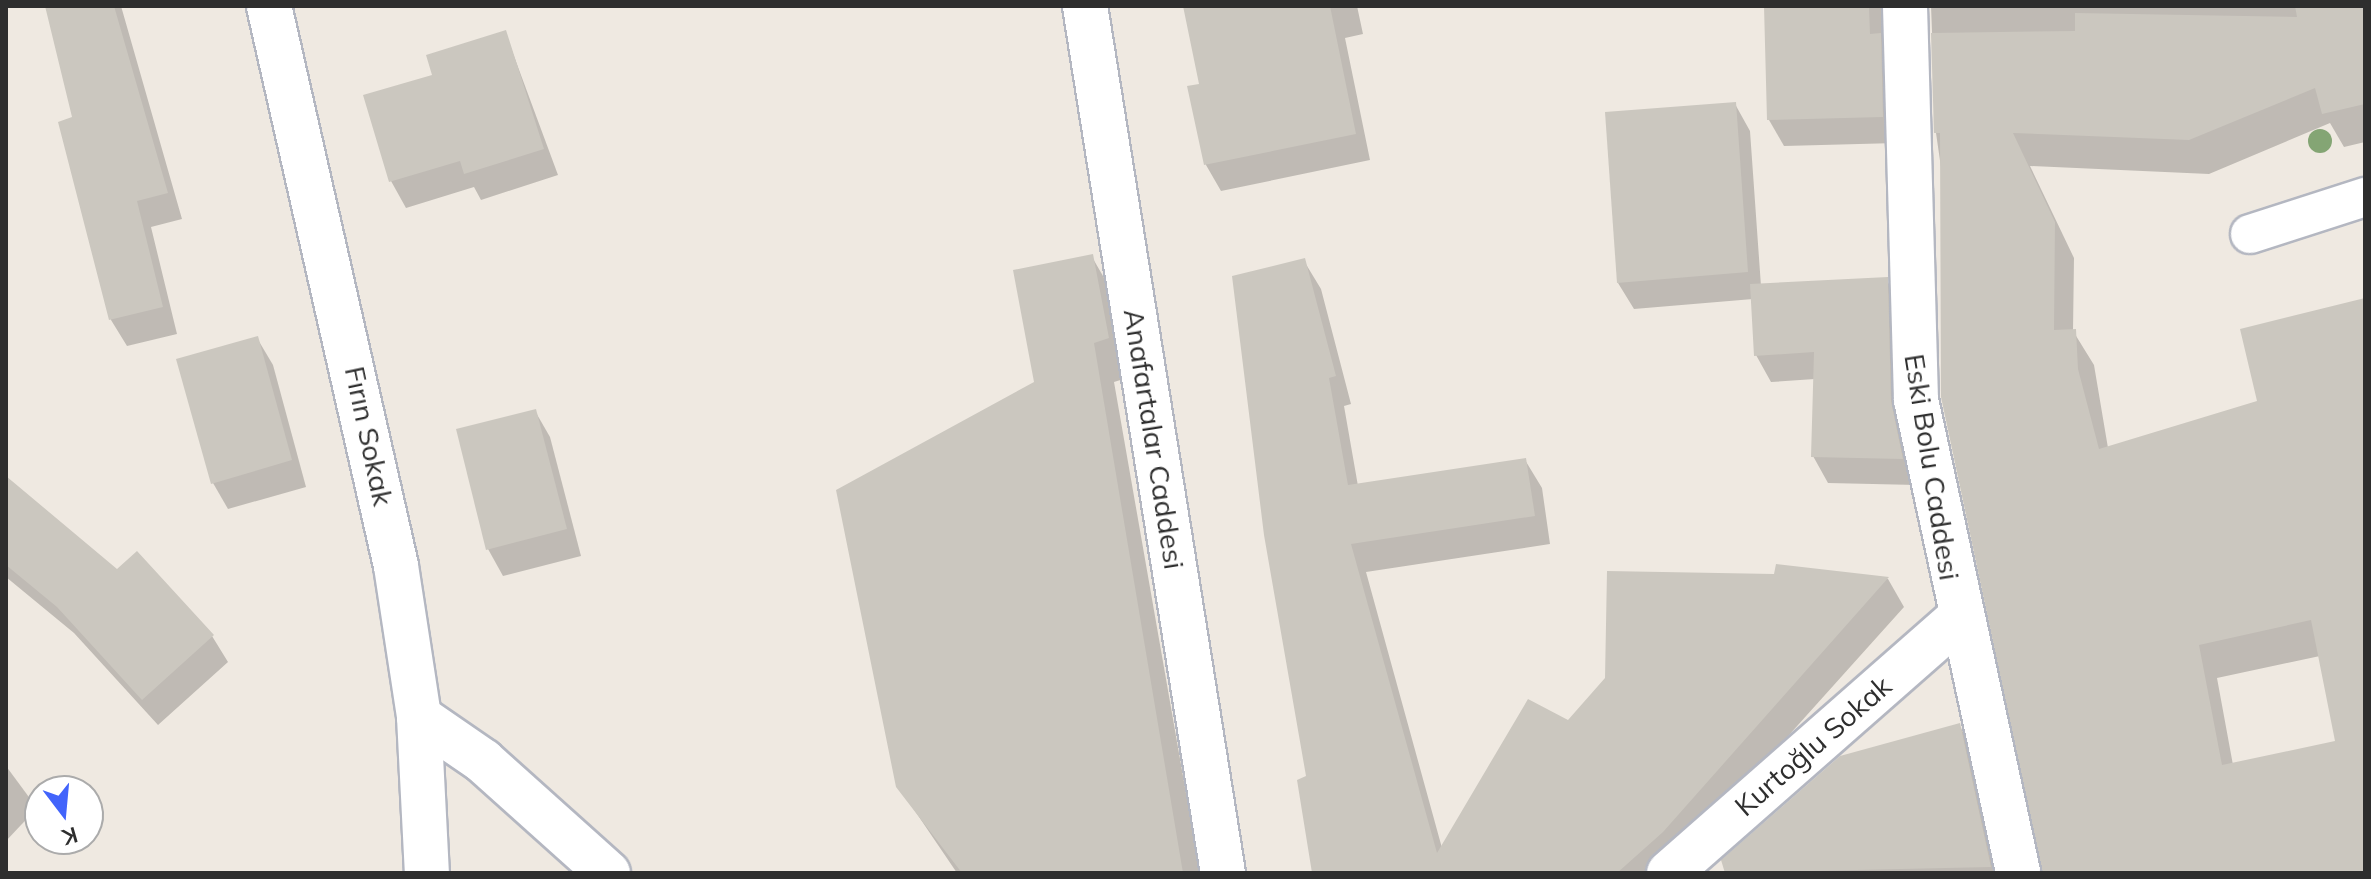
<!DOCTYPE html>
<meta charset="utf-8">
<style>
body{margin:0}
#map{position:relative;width:2371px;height:879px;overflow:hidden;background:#efe9e1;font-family:Mulish,sans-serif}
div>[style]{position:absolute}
.shadow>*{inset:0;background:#0003}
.building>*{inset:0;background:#cbc7bf}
.roads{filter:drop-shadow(2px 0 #b4b7c1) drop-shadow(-2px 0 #b4b7c1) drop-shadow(0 2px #b4b7c1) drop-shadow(0 -2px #b4b7c1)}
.service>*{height:38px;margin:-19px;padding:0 19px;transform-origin:19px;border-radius:19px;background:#fff}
.minor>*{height:44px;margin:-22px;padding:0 22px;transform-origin:22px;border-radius:22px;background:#fff}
.trees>*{width:24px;height:24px;margin:-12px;border-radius:50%;background:#84a574}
span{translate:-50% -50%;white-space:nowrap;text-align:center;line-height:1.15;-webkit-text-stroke:6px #fff;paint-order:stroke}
.street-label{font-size:28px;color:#2e2e2e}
.frame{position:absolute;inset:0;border:8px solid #2e2e2e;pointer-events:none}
.north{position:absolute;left:24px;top:775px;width:80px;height:80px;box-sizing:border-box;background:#fff;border:2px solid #ababab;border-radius:50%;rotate:164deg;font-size:22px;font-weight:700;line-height:32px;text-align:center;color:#2e2e2e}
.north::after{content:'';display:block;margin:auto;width:28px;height:36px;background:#4264fb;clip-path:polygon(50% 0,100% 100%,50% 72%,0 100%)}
</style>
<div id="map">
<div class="shadow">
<div style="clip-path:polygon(47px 6px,121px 6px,182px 219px,151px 227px,177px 334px,127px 346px,111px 320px,61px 123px,75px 119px)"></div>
<div style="clip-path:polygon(1185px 6px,1357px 6px,1363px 34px,1345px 38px,1370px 160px,1221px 191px,1206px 165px,1190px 88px,1201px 86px)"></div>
<div style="clip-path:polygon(1766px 6px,1903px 6px,1897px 143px,1784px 146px,1769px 120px)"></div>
<div style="clip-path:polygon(evenodd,1931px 6px,2365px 6px,2365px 142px,2344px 147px,2330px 123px,2209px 174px,2030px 166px,2074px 258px,2073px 331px,2094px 365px,2108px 448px,2260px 402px,2365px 300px,2365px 873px,2043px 873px,1936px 133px,1931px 6px,2320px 656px,2338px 743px,2233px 765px,2217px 678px,2320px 656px)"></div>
<div style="clip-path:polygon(505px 32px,558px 175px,481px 200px,474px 187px,406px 208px,391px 181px,435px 76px)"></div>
<div style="clip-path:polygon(1735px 104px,1750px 131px,1761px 286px,1886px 279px,1902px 306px,1917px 485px,1828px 483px,1813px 456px,1815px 379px,1771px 382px,1756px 355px,1753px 299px,1634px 309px,1618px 283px)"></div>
<div style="clip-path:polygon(1092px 257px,1114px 295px,1130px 377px,1114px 382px,1200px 873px,957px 873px,898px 786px,1036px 383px)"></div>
<div style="clip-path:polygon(1304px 261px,1321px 289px,1351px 404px,1344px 406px,1358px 486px,1525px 460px,1542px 488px,1550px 544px,1366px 572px,1442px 848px,1568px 722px,1775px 576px,1778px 566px,1888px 579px,1904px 607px,1665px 873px,1314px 873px)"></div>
<div style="clip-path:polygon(257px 338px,273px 365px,306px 487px,228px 509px,213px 483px)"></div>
<div style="clip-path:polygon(535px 411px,550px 437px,581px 556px,503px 576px,488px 549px,458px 431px)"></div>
<div style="clip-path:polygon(6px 478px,118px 571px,212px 636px,228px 662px,158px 725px,74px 633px,6px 577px)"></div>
<div style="clip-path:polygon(1959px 725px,1979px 759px,2005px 873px,1728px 873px,1723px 861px)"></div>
<div style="clip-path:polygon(6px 766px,37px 808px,6px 841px)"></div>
</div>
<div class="building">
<div style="clip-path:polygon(45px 6px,114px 6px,168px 193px,137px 201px,163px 307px,109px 320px,58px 122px,72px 117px)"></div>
<div style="clip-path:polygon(1183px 6px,1330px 6px,1356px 134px,1204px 165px,1187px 86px,1199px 84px)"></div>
<div style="clip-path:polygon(1764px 6px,1869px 6px,1870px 34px,1881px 33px,1883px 117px,1767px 120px)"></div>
<div style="clip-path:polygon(evenodd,2295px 6px,2365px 6px,2365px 104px,2322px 114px,2315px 88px,2189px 140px,2013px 133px,2055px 222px,2054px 330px,2076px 329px,2078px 369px,2099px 449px,2257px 401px,2240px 329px,2365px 298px,2365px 873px,2042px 873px,1941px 397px,1940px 133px,1934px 133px,1931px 33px,2075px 31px,2075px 13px,2297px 17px,2295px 6px,2311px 620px,2335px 741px,2222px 765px,2199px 645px,2311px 620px)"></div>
<div style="clip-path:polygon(506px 30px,544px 149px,464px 174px,460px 161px,389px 182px,363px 95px,432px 75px,426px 55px)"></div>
<div style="clip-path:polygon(1736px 102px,1748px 272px,1617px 283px,1605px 112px)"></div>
<div style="clip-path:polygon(1093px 254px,1109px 338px,1094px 343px,1183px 873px,962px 873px,896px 787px,836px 490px,1034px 382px,1013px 270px)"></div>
<div style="clip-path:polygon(1305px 258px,1336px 376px,1329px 378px,1348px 485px,1526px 458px,1535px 516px,1351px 544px,1437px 853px,1528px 699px,1568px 720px,1605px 678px,1607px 571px,1774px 574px,1776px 564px,1889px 577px,1663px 832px,1617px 873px,1312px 873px,1297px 780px,1306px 776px,1264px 535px,1232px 276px)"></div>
<div style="clip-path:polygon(1888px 277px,1891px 401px,1903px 459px,1811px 457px,1814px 352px,1754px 356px,1750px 284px)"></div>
<div style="clip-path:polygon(258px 336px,292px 460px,211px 484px,176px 359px)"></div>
<div style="clip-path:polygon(536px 409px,567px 529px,486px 550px,456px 429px)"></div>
<div style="clip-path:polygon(6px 476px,117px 569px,137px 551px,214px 635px,142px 700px,57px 607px,6px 565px)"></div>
<div style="clip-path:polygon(1960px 723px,1991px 867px,1725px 873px,1721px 860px,1840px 756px)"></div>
</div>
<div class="roads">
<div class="service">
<div style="left:2250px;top:234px;width:121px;rotate:-17.8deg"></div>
</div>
<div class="minor">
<div style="left:269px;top:6px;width:574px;rotate:77.22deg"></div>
<div style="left:396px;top:566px;width:153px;rotate:81.3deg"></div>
<div style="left:419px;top:717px;width:156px;rotate:87.1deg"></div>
<div style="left:1085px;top:6px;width:878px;rotate:80.96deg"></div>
<div style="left:1905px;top:6px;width:394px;rotate:88.4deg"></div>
<div style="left:1916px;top:400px;width:484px;rotate:77.8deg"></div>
<div style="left:419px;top:717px;width:78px;rotate:34.5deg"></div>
<div style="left:483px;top:761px;width:168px;rotate:41.9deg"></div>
<div style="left:1669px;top:873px;width:385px;rotate:-41.3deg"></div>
</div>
</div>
<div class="trees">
<div style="left:2320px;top:141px"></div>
</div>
<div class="street-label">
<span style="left:369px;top:436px;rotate:78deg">Fırın Sokak</span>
<span style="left:1154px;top:439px;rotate:81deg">Anafartalar Caddesi</span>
<span style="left:1932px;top:467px;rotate:81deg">Eski Bolu Caddesi</span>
<span style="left:1813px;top:746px;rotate:-41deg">Kurtoğlu Sokak</span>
</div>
<div class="frame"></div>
<div class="north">K</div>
</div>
